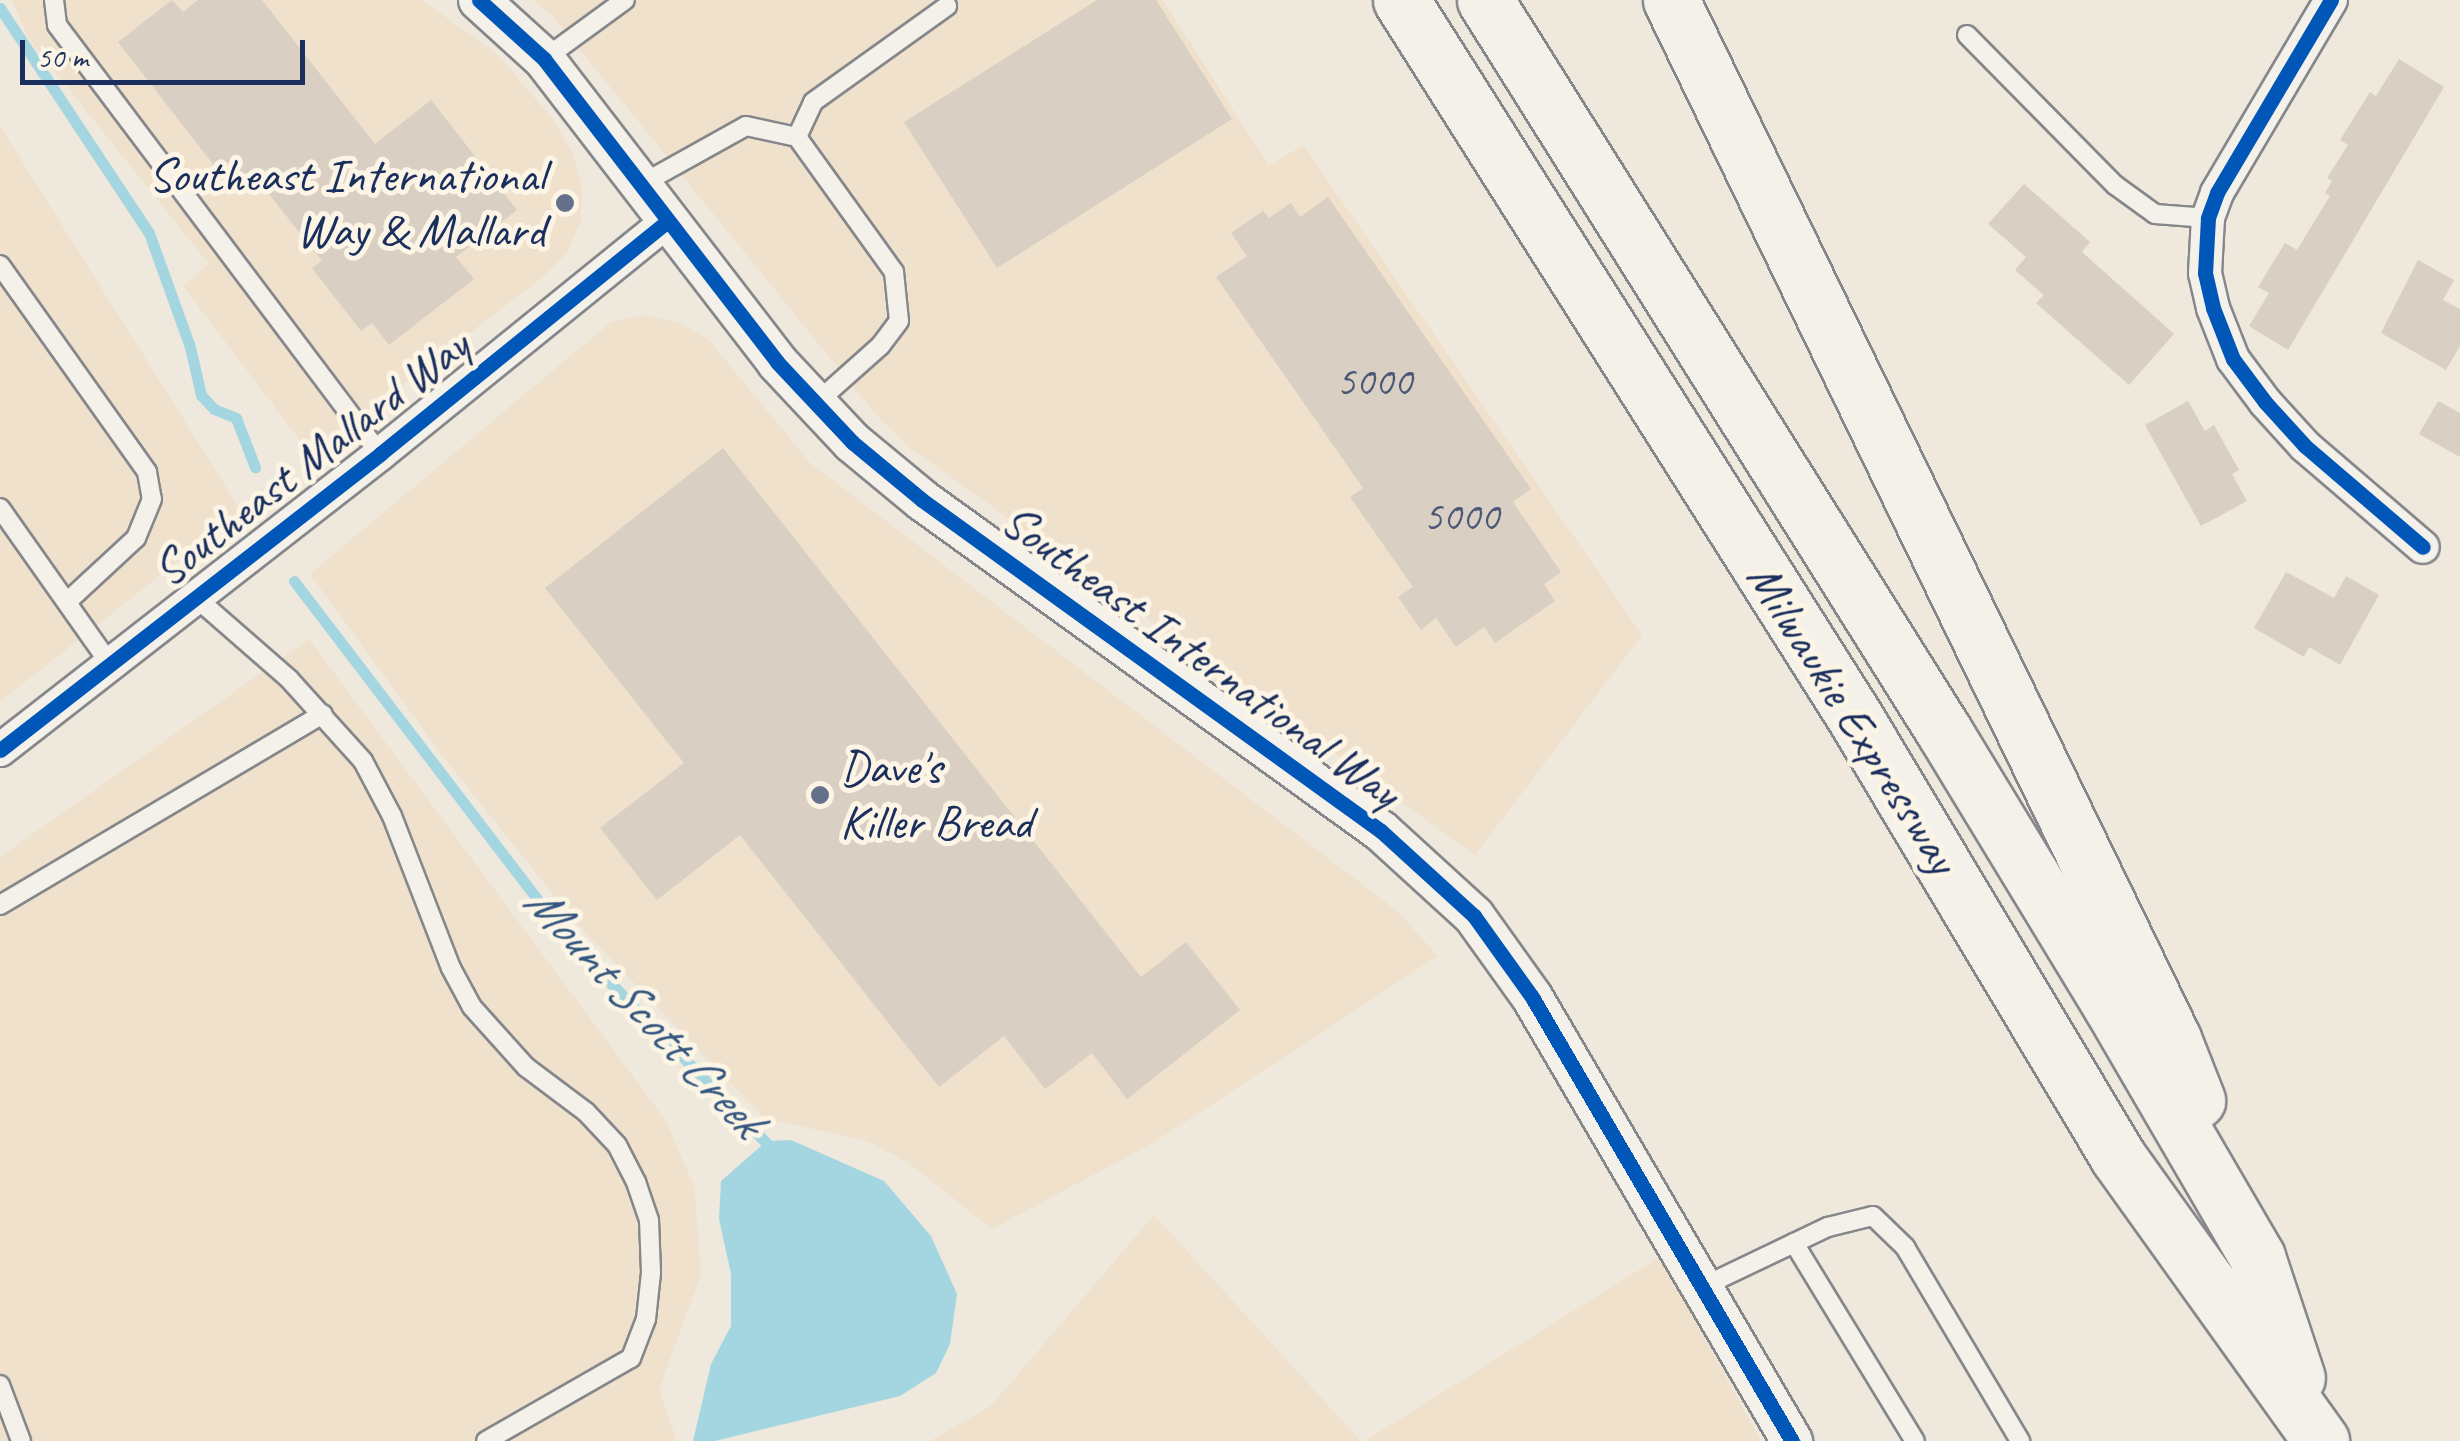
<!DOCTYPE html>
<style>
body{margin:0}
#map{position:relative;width:2460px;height:1441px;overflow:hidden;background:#efe8dc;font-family:Caveat,sans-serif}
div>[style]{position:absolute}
.built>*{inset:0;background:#f0e1cd}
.water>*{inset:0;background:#a4d6e2}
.stream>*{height:11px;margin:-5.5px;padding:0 5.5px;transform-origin:5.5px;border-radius:5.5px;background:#a4d6e2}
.building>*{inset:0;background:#d9cfc2}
.roads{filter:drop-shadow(2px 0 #86878b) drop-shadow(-2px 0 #86878b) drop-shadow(0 2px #86878b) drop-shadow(0 -2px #86878b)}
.service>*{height:18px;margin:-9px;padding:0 9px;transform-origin:9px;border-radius:9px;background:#f4f0ea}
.minor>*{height:32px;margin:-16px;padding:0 16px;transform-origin:16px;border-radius:16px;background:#f4f0ea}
.tertiary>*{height:40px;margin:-20px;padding:0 20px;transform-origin:20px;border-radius:20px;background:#f4f0ea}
.trunk>*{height:55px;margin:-27.5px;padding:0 27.5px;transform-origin:27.5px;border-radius:27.5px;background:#f4f0ea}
.cycleway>*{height:15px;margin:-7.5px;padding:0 7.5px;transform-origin:7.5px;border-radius:7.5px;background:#0057b8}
.dots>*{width:28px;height:28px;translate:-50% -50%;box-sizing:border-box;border:5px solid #fcf5e5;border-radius:50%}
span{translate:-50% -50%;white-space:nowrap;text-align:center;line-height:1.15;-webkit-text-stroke:10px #fcf5e5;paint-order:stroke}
.number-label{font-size:42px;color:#4a5777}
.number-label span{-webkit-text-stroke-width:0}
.poi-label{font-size:48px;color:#1b2f5e}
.right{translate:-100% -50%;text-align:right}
.left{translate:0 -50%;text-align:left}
.street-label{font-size:48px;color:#1b2f5e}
.water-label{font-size:50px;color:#355780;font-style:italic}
.scale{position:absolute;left:20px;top:40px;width:285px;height:45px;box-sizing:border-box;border:5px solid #1b2f5e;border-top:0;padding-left:12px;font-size:30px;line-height:35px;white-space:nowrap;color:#1b2f5e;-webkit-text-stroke:8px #fcf5e5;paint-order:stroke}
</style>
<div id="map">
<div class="built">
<div style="clip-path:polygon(12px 0,422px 0,498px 55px,551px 117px,572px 151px,582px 186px,581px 220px,567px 253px,543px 277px,311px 455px,183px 286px,209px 264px,29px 39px)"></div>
<div style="clip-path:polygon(533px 0,1163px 0,1269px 166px,1303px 145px,1642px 635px,1475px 855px,908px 446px,877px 416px,552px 15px)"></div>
<div style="clip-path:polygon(0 126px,241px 511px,0 702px)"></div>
<div style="clip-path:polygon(645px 315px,680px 323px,708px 339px,810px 463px,1396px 910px,1438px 956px,1153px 1143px,992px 1229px,909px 1163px,867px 1141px,765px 1118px,577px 924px,442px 755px,310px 574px,611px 322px)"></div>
<div style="clip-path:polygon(309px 639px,666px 1121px,694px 1186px,701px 1274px,659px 1389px,677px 1441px,0 1441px,0 857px)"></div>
<div style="clip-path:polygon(1154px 1215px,1361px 1441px,930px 1441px,991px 1406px)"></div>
<div style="clip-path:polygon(1660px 1257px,1761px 1441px,1365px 1441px)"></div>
</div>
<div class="water">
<div style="clip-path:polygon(791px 1140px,884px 1181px,931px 1236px,957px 1294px,950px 1344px,936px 1373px,900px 1396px,715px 1441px,693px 1441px,711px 1364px,731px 1326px,731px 1274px,719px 1219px,721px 1181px,767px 1141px)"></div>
</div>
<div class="stream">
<div style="left:0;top:8px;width:270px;rotate:56.5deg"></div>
<div style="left:149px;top:233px;width:121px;rotate:70.2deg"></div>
<div style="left:190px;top:347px;width:49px;rotate:77.1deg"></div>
<div style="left:201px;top:395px;width:19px;rotate:47deg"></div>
<div style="left:214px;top:409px;width:24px;rotate:22deg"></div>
<div style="left:236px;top:418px;width:53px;rotate:68.8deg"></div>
<div style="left:294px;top:581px;width:449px;rotate:52.6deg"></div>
<div style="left:567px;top:938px;width:296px;rotate:45.8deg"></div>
</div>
<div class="building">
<div style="clip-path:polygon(172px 0,183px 12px,198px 0,262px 0,375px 144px,431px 100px,517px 210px,456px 257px,474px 279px,389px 345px,372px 323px,361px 331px,312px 268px,322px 261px,257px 179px,237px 195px,118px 42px)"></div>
<div style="clip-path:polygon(1097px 0,1156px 0,1232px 119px,997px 268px,904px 122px)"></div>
<div style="clip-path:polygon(2399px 59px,2444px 87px,2288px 350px,2249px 326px,2269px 293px,2258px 287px,2285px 243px,2297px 250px,2330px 196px,2325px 193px,2332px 181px,2327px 178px,2348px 145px,2340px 140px,2370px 92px,2376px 96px)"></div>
<div style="clip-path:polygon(2024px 184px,2090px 242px,2082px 252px,2174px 334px,2129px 385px,2036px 303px,2044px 295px,2015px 270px,2026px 257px,1988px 224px)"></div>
<div style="clip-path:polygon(1328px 197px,1531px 489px,1513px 502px,1561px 572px,1544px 584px,1555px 601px,1495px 643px,1484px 627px,1456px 647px,1436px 618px,1421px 630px,1398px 597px,1413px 587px,1350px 497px,1363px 488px,1216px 277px,1247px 256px,1231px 233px,1263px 211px,1269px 218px,1291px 203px,1300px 217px)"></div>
<div style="clip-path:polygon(2418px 260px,2454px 280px,2443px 300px,2460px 309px,2460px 346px,2446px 370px,2381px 333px)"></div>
<div style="clip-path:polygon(2188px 401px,2205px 431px,2214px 425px,2239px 470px,2232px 474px,2247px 501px,2201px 526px,2145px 425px)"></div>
<div style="clip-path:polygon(2438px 401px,2460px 413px,2460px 457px,2419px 434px)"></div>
<div style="clip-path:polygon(723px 448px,1141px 977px,1186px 942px,1240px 1010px,1127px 1099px,1092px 1053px,1045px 1089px,1004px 1036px,939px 1087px,740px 835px,657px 900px,600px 828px,684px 763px,545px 588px)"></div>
<div style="clip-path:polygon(2286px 572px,2334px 598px,2346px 576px,2379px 595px,2340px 665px,2309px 647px,2304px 657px,2254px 628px)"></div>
</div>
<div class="roads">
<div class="service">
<div style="left:54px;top:0;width:25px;rotate:83deg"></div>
<div style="left:57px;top:25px;width:537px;rotate:53.02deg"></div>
<div style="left:1967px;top:35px;width:211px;rotate:45.4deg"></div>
<div style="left:2115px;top:185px;width:49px;rotate:35.9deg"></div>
<div style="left:2155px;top:214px;width:53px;rotate:4.3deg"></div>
<div style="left:544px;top:59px;width:100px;rotate:-36.1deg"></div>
<div style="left:797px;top:137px;width:38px;rotate:-65deg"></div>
<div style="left:813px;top:102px;width:165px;rotate:-35.6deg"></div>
<div style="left:640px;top:185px;width:121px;rotate:-29.1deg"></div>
<div style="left:746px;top:126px;width:52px;rotate:12.2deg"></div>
<div style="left:797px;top:137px;width:166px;rotate:54.3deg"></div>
<div style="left:894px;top:272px;width:49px;rotate:84.2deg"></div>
<div style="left:899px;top:321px;width:31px;rotate:127deg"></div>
<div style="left:880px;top:346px;width:87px;rotate:138.3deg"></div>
<div style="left:0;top:265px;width:254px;rotate:54.6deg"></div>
<div style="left:147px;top:472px;width:27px;rotate:80deg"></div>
<div style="left:152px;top:499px;width:42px;rotate:112.3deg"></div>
<div style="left:136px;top:538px;width:94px;rotate:137.2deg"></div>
<div style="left:0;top:508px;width:191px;rotate:54.8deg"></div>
<div style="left:195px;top:597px;width:125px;rotate:41.1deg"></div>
<div style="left:289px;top:679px;width:110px;rotate:47.9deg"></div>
<div style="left:363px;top:761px;width:62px;rotate:62.2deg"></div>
<div style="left:392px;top:816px;width:163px;rotate:68.8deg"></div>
<div style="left:451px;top:968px;width:44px;rotate:61.7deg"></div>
<div style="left:472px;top:1007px;width:81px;rotate:48deg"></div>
<div style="left:526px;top:1067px;width:75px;rotate:36.9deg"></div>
<div style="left:586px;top:1112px;width:45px;rotate:46.8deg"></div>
<div style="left:617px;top:1145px;width:42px;rotate:62.8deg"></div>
<div style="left:636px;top:1182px;width:40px;rotate:71.1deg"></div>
<div style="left:649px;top:1220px;width:53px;rotate:87.8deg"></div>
<div style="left:651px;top:1273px;width:46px;rotate:96.2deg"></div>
<div style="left:646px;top:1319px;width:42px;rotate:111deg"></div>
<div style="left:631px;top:1358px;width:167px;rotate:150.2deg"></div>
<div style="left:0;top:905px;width:375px;rotate:-30.6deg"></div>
<div style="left:1794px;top:1243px;width:232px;rotate:58.6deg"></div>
<div style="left:1702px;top:1287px;width:140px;rotate:-25.5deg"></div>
<div style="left:1828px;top:1227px;width:46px;rotate:-13.7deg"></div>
<div style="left:1873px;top:1216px;width:45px;rotate:44.1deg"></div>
<div style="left:1905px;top:1247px;width:226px;rotate:59.3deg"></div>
<div style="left:0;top:1385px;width:60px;rotate:69.4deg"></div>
</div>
<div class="minor">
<div style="left:2331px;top:0;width:224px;rotate:120.6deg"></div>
<div style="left:2217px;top:193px;width:27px;rotate:110deg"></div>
<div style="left:2208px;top:218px;width:55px;rotate:93.1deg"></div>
<div style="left:2205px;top:273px;width:36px;rotate:77deg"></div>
<div style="left:2213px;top:308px;width:55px;rotate:68.6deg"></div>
<div style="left:2233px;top:359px;width:54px;rotate:53.3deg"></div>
<div style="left:2265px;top:402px;width:59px;rotate:47.7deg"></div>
<div style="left:2305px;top:446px;width:155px;rotate:40.6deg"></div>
<div style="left:0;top:750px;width:482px;rotate:-37.9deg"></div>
<div style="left:380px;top:454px;width:369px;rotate:-39deg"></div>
</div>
<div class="tertiary">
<div style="left:479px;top:0;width:88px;rotate:42.2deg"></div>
<div style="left:544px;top:59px;width:382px;rotate:52.4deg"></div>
<div style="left:777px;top:362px;width:110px;rotate:46.8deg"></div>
<div style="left:852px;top:442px;width:91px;rotate:39.6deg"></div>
<div style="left:922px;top:500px;width:566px;rotate:35.8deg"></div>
<div style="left:1381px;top:831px;width:126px;rotate:42.4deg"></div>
<div style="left:1474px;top:916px;width:100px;rotate:54.4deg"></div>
<div style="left:1532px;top:997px;width:515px;rotate:59.65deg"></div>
</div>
<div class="trunk">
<div style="left:1401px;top:0;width:851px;rotate:57.67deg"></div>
<div style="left:1856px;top:719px;width:510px;rotate:59.11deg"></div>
<div style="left:2118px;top:1157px;width:349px;rotate:54.4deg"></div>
<div style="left:1485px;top:0;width:865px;rotate:57.89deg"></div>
<div style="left:1945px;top:733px;width:320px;rotate:58.7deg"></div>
<div style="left:2111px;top:1006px;width:290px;rotate:59.8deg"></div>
<div style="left:2257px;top:1257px;width:127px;rotate:71.7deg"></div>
<div style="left:1671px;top:0;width:1154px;rotate:64.21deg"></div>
<div style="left:2173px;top:1039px;width:66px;rotate:68.5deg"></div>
</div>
</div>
<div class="cycleway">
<div style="left:479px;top:0;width:88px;rotate:42.2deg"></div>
<div style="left:544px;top:59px;width:382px;rotate:52.4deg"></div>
<div style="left:777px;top:362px;width:110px;rotate:46.8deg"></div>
<div style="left:852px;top:442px;width:91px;rotate:39.6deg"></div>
<div style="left:922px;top:500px;width:566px;rotate:35.8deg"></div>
<div style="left:1381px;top:831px;width:126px;rotate:42.4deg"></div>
<div style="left:1474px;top:916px;width:100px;rotate:54.4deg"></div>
<div style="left:1532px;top:997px;width:515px;rotate:59.65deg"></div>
<div style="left:2331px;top:0;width:224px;rotate:120.6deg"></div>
<div style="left:2217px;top:193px;width:27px;rotate:110deg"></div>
<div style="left:2208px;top:218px;width:55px;rotate:93.1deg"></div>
<div style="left:2205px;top:273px;width:36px;rotate:77deg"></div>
<div style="left:2213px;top:308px;width:55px;rotate:68.6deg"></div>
<div style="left:2233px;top:359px;width:54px;rotate:53.3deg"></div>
<div style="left:2265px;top:402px;width:59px;rotate:47.7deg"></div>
<div style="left:2305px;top:446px;width:155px;rotate:40.6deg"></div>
<div style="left:0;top:750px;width:482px;rotate:-37.9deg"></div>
<div style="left:380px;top:454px;width:369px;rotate:-39deg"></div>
</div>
<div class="dots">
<div style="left:565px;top:203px;background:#65708a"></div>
<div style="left:820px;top:795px;background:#65708a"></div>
</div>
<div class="number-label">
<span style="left:1374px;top:382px">5000</span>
<span style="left:1461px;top:517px">5000</span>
</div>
<div class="poi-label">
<span class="right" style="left:545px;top:203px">Southeast International<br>Way &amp; Mallard</span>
<span class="left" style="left:840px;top:795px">Dave's<br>Killer Bread</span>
</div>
<div class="street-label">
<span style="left:311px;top:458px;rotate:-38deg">Southeast Mallard Way</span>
<span style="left:1201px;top:656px;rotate:36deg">Southeast International Way</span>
<span style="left:1853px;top:718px;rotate:58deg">Milwaukie Expressway</span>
</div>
<div class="water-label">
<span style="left:644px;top:1010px;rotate:47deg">Mount Scott Creek</span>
</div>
<div class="scale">50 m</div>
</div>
